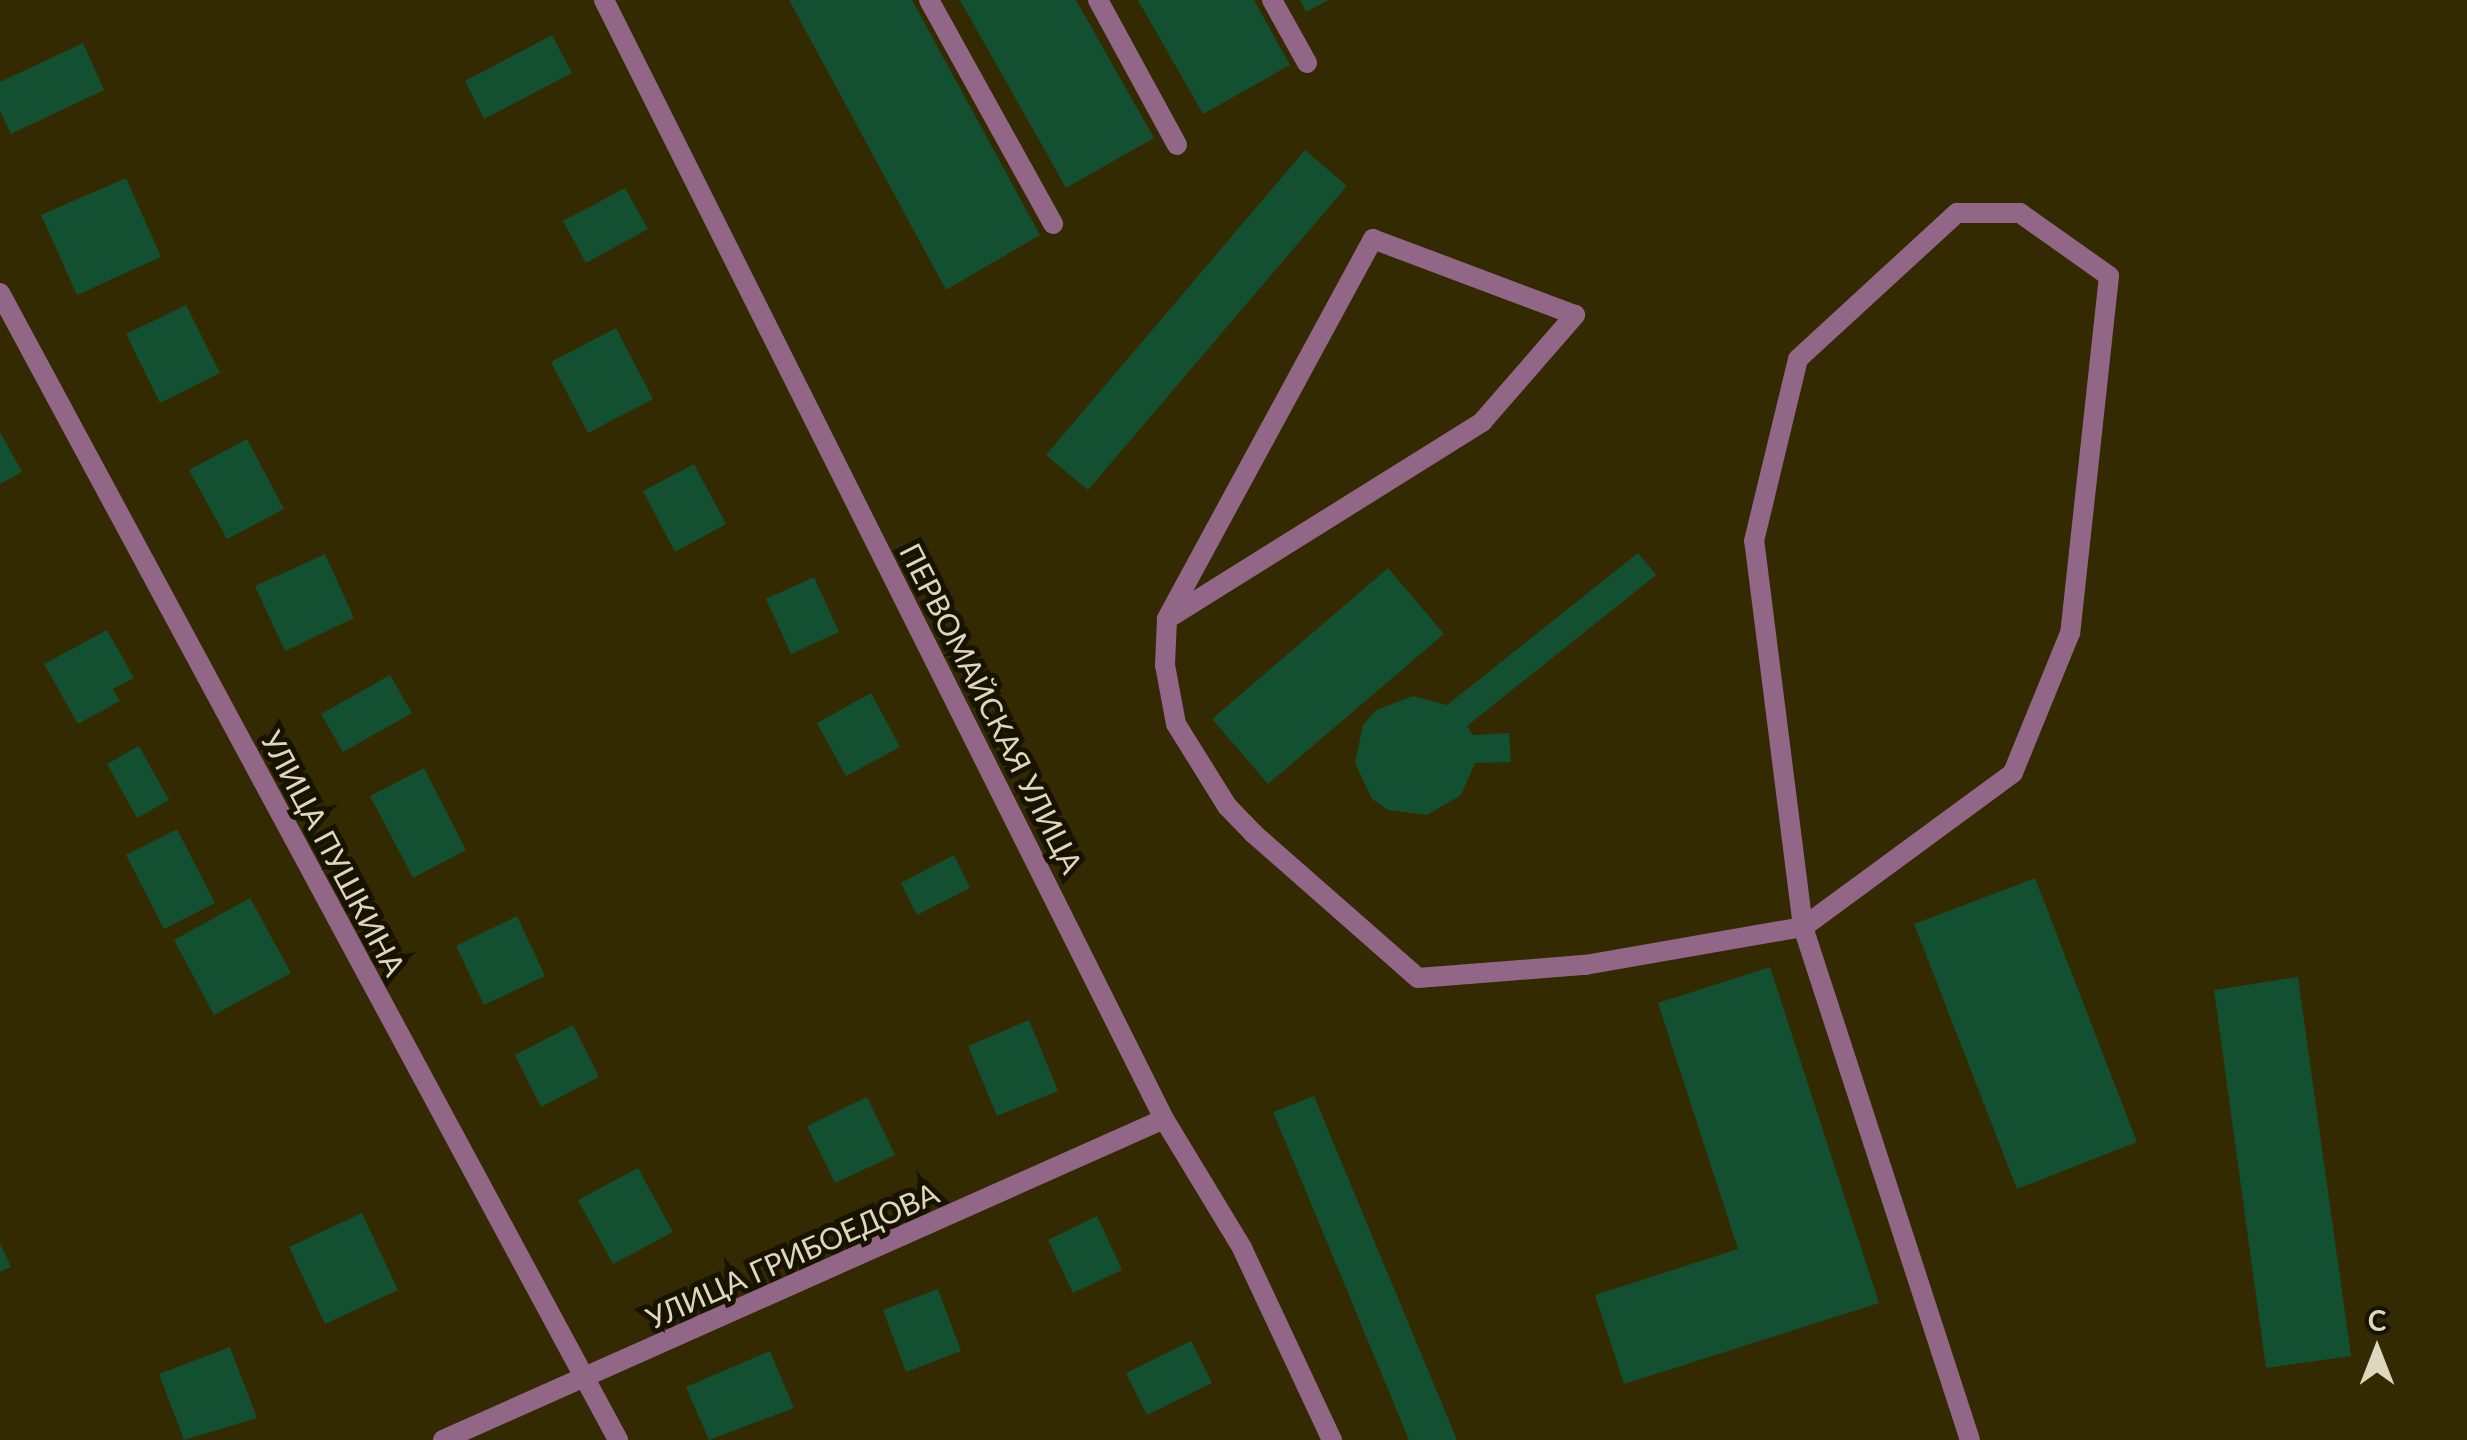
<!DOCTYPE html>
<meta charset="utf-8">
<style>
body{margin:0}
#map{position:relative;width:2467px;height:1440px;overflow:hidden;background:#332a01;font-family:Lato,sans-serif}
div>[style]{position:absolute}
.building>*{inset:0;background:#134f31}
.service>*{height:20px;margin:-10px;padding:0 10px;transform-origin:10px;border-radius:10px;background:#926686}
.minor>*{height:20px;margin:-10px;padding:0 10px;transform-origin:10px;border-radius:10px;background:#926686}
span{translate:-50% -50%;white-space:nowrap;text-align:center;line-height:1.15;-webkit-text-stroke:10px #181301;paint-order:stroke}
.street-label{font-size:30px;color:#ddd7bd}
.north{position:absolute;left:2327px;top:1300px;width:100px;height:100px;-webkit-text-stroke:8px #181301;paint-order:stroke;rotate:0deg;font-size:28px;font-weight:700;line-height:40px;text-align:center;color:#ddd7bd}
.north::after{content:'';display:block;margin:auto;width:35px;height:45px;background:#ddd7bd;clip-path:polygon(50% 0,100% 100%,50% 72%,0 100%)}
</style>
<div id="map">
<div class="building">
<div style="clip-path:polygon(789px 0,912px 0,1040px 235px,946px 290px)"></div>
<div style="clip-path:polygon(960px 0,1076px 0,1154px 138px,1066px 188px)"></div>
<div style="clip-path:polygon(1138px 0,1254px 0,1290px 65px,1203px 114px)"></div>
<div style="clip-path:polygon(1300px 0,1329px 0,1306px 12px)"></div>
<div style="clip-path:polygon(552px 35px,572px 73px,484px 119px,465px 81px)"></div>
<div style="clip-path:polygon(83px 43px,104px 90px,11px 134px,0 111px,0 82px)"></div>
<div style="clip-path:polygon(1305px 150px,1347px 186px,1088px 490px,1046px 455px)"></div>
<div style="clip-path:polygon(126px 178px,161px 257px,77px 295px,41px 215px)"></div>
<div style="clip-path:polygon(625px 188px,648px 229px,586px 263px,563px 221px)"></div>
<div style="clip-path:polygon(186px 305px,220px 373px,160px 403px,126px 334px)"></div>
<div style="clip-path:polygon(616px 328px,653px 399px,588px 433px,551px 362px)"></div>
<div style="clip-path:polygon(0 432px,22px 472px,0 484px)"></div>
<div style="clip-path:polygon(247px 439px,284px 509px,227px 539px,189px 470px)"></div>
<div style="clip-path:polygon(694px 464px,726px 524px,675px 552px,643px 491px)"></div>
<div style="clip-path:polygon(1638px 553px,1656px 575px,1467px 726px,1473px 735px,1509px 733px,1511px 762px,1475px 763px,1461px 795px,1427px 815px,1388px 810px,1372px 799px,1355px 763px,1363px 725px,1376px 710px,1413px 696px,1447px 705px)"></div>
<div style="clip-path:polygon(325px 554px,354px 618px,285px 651px,255px 586px)"></div>
<div style="clip-path:polygon(1388px 568px,1444px 634px,1268px 784px,1212px 719px)"></div>
<div style="clip-path:polygon(814px 577px,839px 632px,791px 654px,766px 599px)"></div>
<div style="clip-path:polygon(107px 630px,134px 678px,113px 689px,120px 701px,78px 724px,44px 664px)"></div>
<div style="clip-path:polygon(390px 675px,412px 713px,343px 752px,321px 714px)"></div>
<div style="clip-path:polygon(871px 693px,900px 747px,846px 776px,817px 723px)"></div>
<div style="clip-path:polygon(139px 746px,169px 800px,137px 818px,107px 764px)"></div>
<div style="clip-path:polygon(424px 768px,466px 850px,413px 878px,370px 796px)"></div>
<div style="clip-path:polygon(177px 829px,215px 903px,164px 929px,126px 855px)"></div>
<div style="clip-path:polygon(954px 855px,970px 888px,917px 915px,901px 883px)"></div>
<div style="clip-path:polygon(2035px 878px,2137px 1142px,2017px 1189px,1914px 924px)"></div>
<div style="clip-path:polygon(250px 898px,291px 973px,214px 1015px,174px 940px)"></div>
<div style="clip-path:polygon(517px 916px,545px 976px,484px 1005px,456px 946px)"></div>
<div style="clip-path:polygon(1770px 967px,1879px 1303px,1624px 1384px,1595px 1295px,1738px 1249px,1658px 1003px)"></div>
<div style="clip-path:polygon(2298px 977px,2351px 1356px,2266px 1368px,2214px 990px)"></div>
<div style="clip-path:polygon(1029px 1020px,1058px 1091px,997px 1116px,968px 1046px)"></div>
<div style="clip-path:polygon(573px 1025px,599px 1077px,541px 1107px,515px 1055px)"></div>
<div style="clip-path:polygon(1314px 1096px,1457px 1440px,1409px 1440px,1273px 1112px)"></div>
<div style="clip-path:polygon(867px 1097px,895px 1155px,835px 1183px,807px 1126px)"></div>
<div style="clip-path:polygon(638px 1168px,673px 1232px,613px 1264px,578px 1200px)"></div>
<div style="clip-path:polygon(362px 1213px,398px 1290px,325px 1324px,289px 1247px)"></div>
<div style="clip-path:polygon(1097px 1216px,1122px 1270px,1073px 1293px,1048px 1240px)"></div>
<div style="clip-path:polygon(0 1243px,11px 1267px,0 1272px)"></div>
<div style="clip-path:polygon(938px 1289px,961px 1351px,906px 1372px,883px 1310px)"></div>
<div style="clip-path:polygon(1191px 1341px,1212px 1383px,1147px 1415px,1126px 1373px)"></div>
<div style="clip-path:polygon(230px 1347px,257px 1418px,184px 1440px,159px 1374px)"></div>
<div style="clip-path:polygon(770px 1351px,794px 1408px,709px 1440px,686px 1387px)"></div>
</div>
<div class="service">
<div style="left:929px;top:0;width:256px;rotate:61deg"></div>
<div style="left:1098px;top:0;width:165px;rotate:61.4deg"></div>
<div style="left:1272px;top:0;width:72px;rotate:60.9deg"></div>
<div style="left:1957px;top:213px;width:63px"></div>
<div style="left:2020px;top:213px;width:109px;rotate:35.3deg"></div>
<div style="left:2109px;top:276px;width:359px;rotate:96.2deg"></div>
<div style="left:2070px;top:633px;width:151px;rotate:112.2deg"></div>
<div style="left:2013px;top:773px;width:260px;rotate:143.7deg"></div>
<div style="left:1803px;top:927px;width:389px;rotate:-97.2deg"></div>
<div style="left:1754px;top:541px;width:187px;rotate:-76.4deg"></div>
<div style="left:1798px;top:359px;width:216px;rotate:-42.6deg"></div>
<div style="left:1167px;top:619px;width:372px;rotate:-32deg"></div>
<div style="left:1482px;top:422px;width:142px;rotate:-49deg"></div>
<div style="left:1575px;top:315px;width:216px;rotate:-159.4deg"></div>
<div style="left:1373px;top:239px;width:432px;rotate:118.5deg"></div>
<div style="left:1167px;top:619px;width:46px;rotate:92.5deg"></div>
<div style="left:1165px;top:665px;width:60px;rotate:79.4deg"></div>
<div style="left:1176px;top:724px;width:97px;rotate:58.1deg"></div>
<div style="left:1227px;top:806px;width:39px;rotate:46deg"></div>
<div style="left:1254px;top:834px;width:218px;rotate:41.3deg"></div>
<div style="left:1418px;top:978px;width:168px;rotate:-4.5deg"></div>
<div style="left:1585px;top:965px;width:221px;rotate:-9.9deg"></div>
<div style="left:1803px;top:927px;width:539px;rotate:71.97deg"></div>
</div>
<div class="minor">
<div style="left:604px;top:0;width:1251px;rotate:63.41deg"></div>
<div style="left:1164px;top:1119px;width:151px;rotate:58.8deg"></div>
<div style="left:1242px;top:1248px;width:212px;rotate:64.9deg"></div>
<div style="left:0;top:293px;width:1303px;rotate:61.68deg"></div>
<div style="left:443px;top:1440px;width:789px;rotate:-24deg"></div>
</div>
<div class="street-label">
<span style="left:992px;top:708px;rotate:63deg">ПЕРВОМАЙСКАЯ УЛИЦА</span>
<span style="left:334px;top:853px;rotate:62deg">УЛИЦА ПУШКИНА</span>
<span style="left:792px;top:1255px;rotate:-24deg">УЛИЦА ГРИБОЕДОВА</span>
</div>
<div class="north">С</div>
</div>
